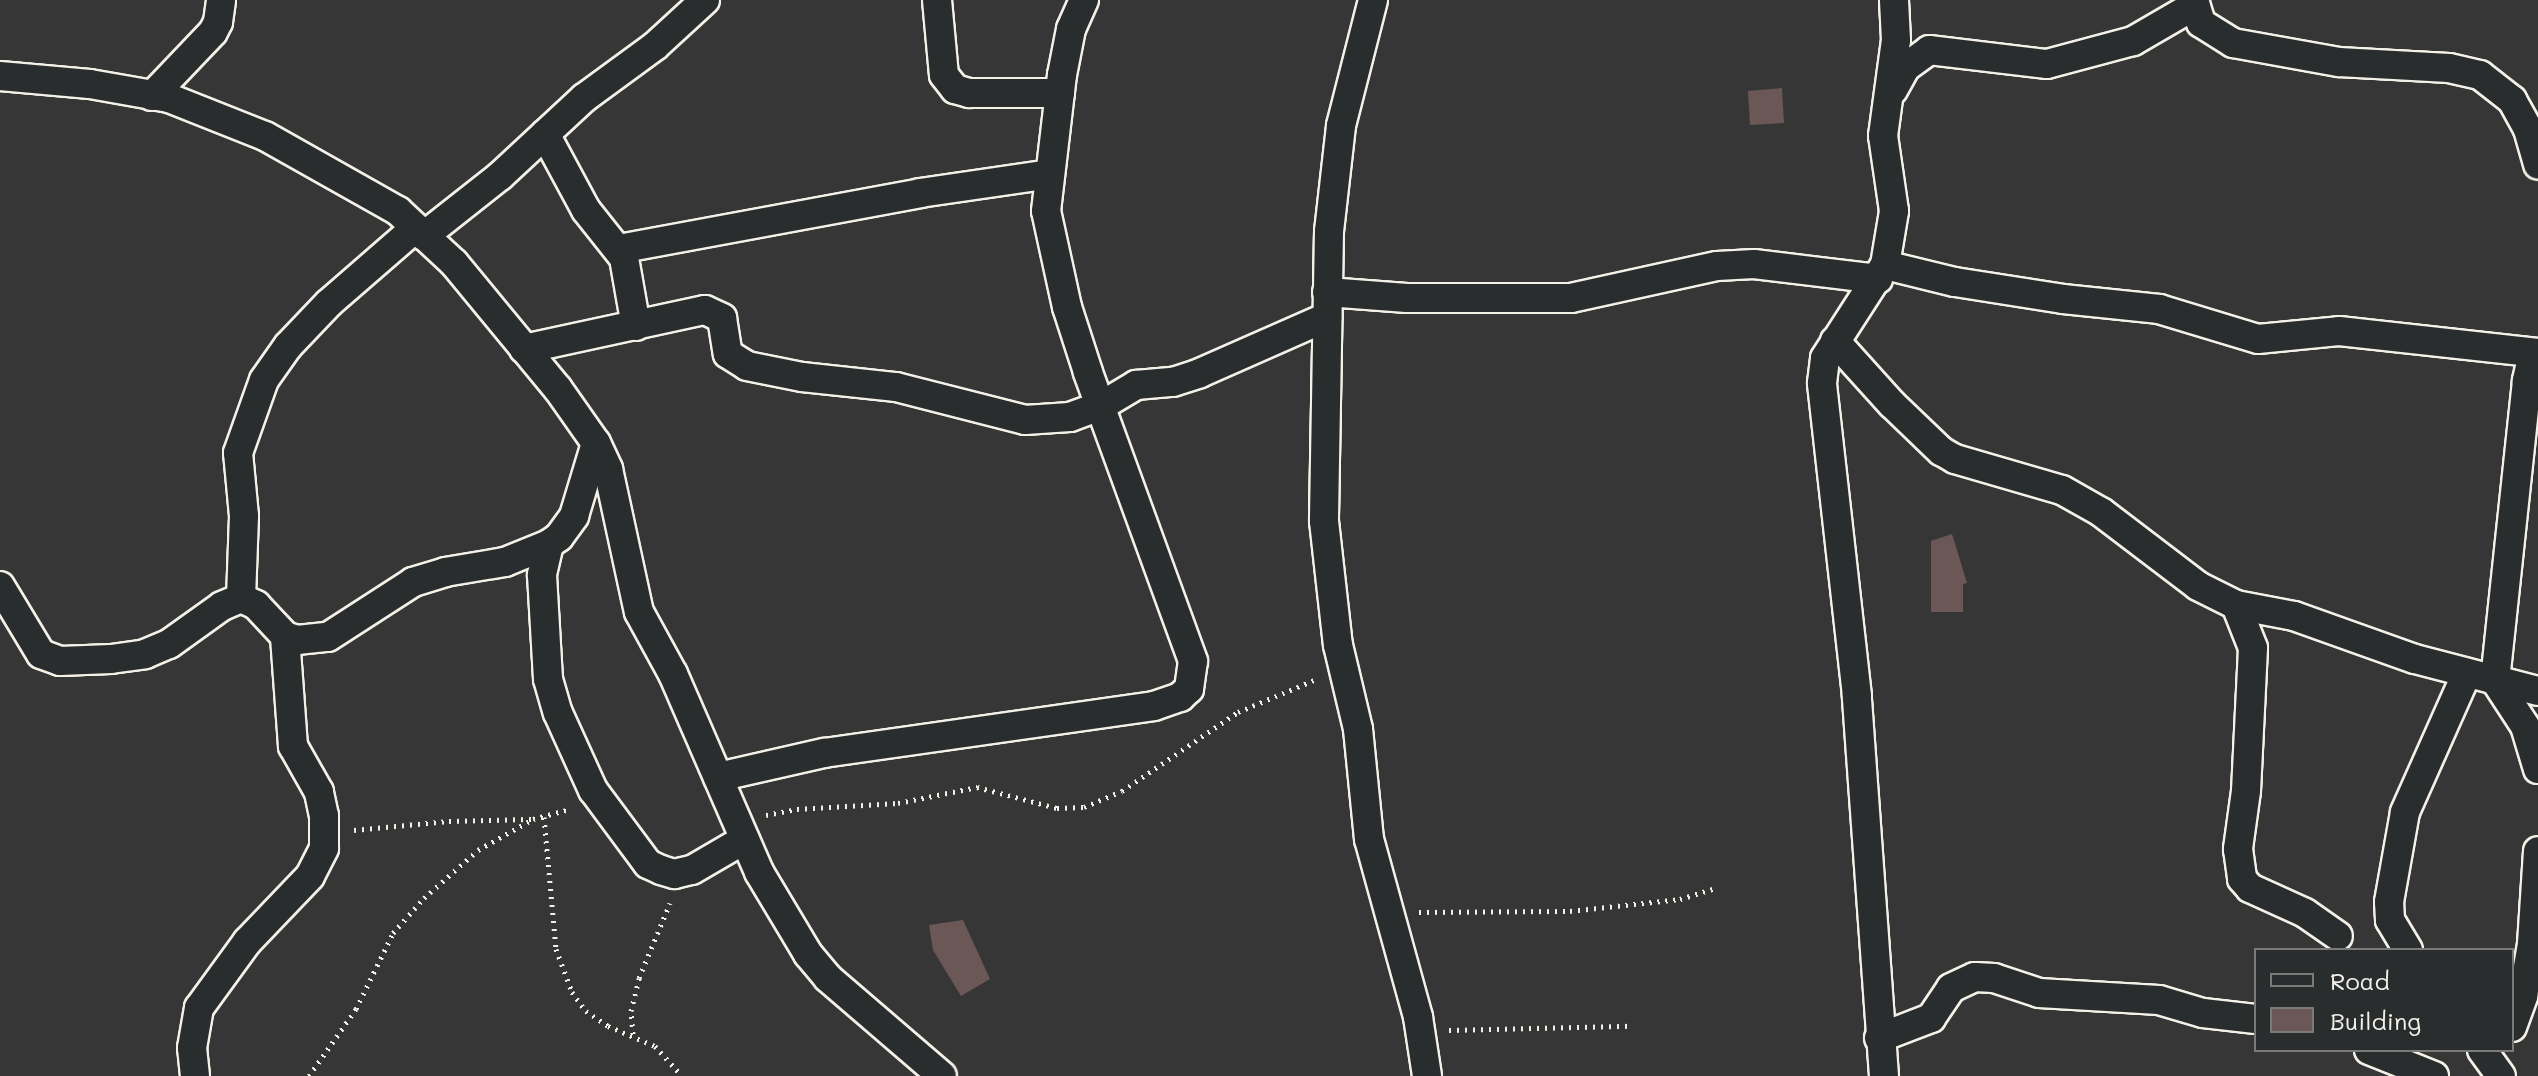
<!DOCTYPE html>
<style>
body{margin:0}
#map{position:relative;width:2538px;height:1076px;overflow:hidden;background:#373636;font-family:Mali,sans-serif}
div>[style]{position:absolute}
.building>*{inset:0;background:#6b5856}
.path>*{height:5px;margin-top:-2.5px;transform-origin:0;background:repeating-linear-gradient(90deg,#f4f1e8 0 2px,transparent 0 8px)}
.roads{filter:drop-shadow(2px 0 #f4f1e8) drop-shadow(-2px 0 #f4f1e8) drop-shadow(0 2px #f4f1e8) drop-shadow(0 -2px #f4f1e8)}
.minor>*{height:28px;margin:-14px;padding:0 14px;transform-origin:14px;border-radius:14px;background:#2a2d2e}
span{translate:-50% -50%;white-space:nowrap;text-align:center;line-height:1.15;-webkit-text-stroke:6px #2a2d2e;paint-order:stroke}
.legend{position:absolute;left:2254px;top:948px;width:260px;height:104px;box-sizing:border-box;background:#2a2d2e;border:2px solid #7b7b78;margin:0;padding:10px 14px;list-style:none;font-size:24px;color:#f4f1e8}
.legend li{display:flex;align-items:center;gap:16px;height:40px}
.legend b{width:40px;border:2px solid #7b7b78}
</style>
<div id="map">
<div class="building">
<div style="clip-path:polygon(1782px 88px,1784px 123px,1750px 125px,1748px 91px)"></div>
<div style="clip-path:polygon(1952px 534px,1967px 583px,1963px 584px,1963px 612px,1931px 612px,1931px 541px)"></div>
<div style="clip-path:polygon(963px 920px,990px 979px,961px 996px,933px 950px,929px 925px)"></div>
</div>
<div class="path">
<div style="left:766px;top:815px;width:32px;rotate:-11deg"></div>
<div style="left:797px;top:809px;width:101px;rotate:-3.4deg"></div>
<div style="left:898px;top:803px;width:81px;rotate:-11.4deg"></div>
<div style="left:977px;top:787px;width:83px;rotate:14.7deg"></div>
<div style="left:1057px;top:808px;width:27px;rotate:-2deg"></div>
<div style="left:1084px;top:807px;width:41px;rotate:-22.8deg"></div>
<div style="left:1122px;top:791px;width:140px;rotate:-34.3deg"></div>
<div style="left:1238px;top:712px;width:86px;rotate:-22.7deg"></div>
<div style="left:544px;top:817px;width:133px;rotate:84.8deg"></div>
<div style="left:556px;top:949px;width:46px;rotate:69.6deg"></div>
<div style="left:572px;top:992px;width:24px;rotate:54deg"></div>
<div style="left:586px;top:1011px;width:27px;rotate:34deg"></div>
<div style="left:608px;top:1026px;width:51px;rotate:23.1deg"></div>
<div style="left:655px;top:1046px;width:40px;rotate:48deg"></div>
<div style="left:354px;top:830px;width:95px;rotate:-5.4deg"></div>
<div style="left:449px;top:821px;width:82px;rotate:-1.4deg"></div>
<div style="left:1419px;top:912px;width:151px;rotate:-0.4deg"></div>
<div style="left:1570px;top:911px;width:111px;rotate:-6.2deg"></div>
<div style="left:1680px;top:899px;width:37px;rotate:-17deg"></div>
<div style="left:1449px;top:1030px;width:183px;rotate:-1.3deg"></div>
<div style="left:633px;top:1034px;width:23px;rotate:-95deg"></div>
<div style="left:631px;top:1011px;width:34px;rotate:-76deg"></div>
<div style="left:639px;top:978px;width:81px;rotate:-67.5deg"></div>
<div style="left:309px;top:1076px;width:82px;rotate:-55deg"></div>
<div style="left:356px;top:1009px;width:85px;rotate:-64deg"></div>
<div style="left:393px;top:933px;width:47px;rotate:-48.5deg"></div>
<div style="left:424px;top:898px;width:72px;rotate:-41.6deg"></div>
<div style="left:478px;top:850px;width:63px;rotate:-29.4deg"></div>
<div style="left:533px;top:819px;width:38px;rotate:-15deg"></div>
</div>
<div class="roads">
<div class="minor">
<div style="left:937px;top:0;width:75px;rotate:84.7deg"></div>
<div style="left:944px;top:75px;width:18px;rotate:52deg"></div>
<div style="left:955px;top:89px;width:15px;rotate:16deg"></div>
<div style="left:969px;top:93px;width:91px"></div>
<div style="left:1373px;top:0;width:130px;rotate:104.3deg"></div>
<div style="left:1341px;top:126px;width:106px;rotate:96.5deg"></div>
<div style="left:1329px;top:231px;width:290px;rotate:91deg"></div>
<div style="left:1324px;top:521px;width:125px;rotate:83.6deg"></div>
<div style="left:1338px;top:645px;width:86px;rotate:76.6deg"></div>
<div style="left:1358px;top:729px;width:111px;rotate:84.3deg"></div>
<div style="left:1369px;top:839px;width:185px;rotate:74.6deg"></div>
<div style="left:1418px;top:1017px;width:60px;rotate:81.3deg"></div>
<div style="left:2194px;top:0;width:24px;rotate:73deg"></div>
<div style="left:2201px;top:23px;width:38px;rotate:32deg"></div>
<div style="left:2233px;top:43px;width:108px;rotate:10.2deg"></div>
<div style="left:2339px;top:62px;width:110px;rotate:3.1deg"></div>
<div style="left:2449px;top:68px;width:32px;rotate:13deg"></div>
<div style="left:2480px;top:75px;width:41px;rotate:38deg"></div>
<div style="left:2512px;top:100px;width:33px;rotate:61deg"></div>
<div style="left:2528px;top:129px;width:37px;rotate:74deg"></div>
<div style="left:0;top:76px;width:90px;rotate:5.1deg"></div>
<div style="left:90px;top:84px;width:80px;rotate:10deg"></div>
<div style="left:169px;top:98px;width:103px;rotate:21.6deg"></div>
<div style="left:265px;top:136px;width:153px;rotate:29.4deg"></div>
<div style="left:398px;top:211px;width:76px;rotate:42.9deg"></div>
<div style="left:454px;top:263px;width:163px;rotate:50.5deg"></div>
<div style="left:558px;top:389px;width:66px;rotate:54.9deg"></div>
<div style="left:596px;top:443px;width:29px;rotate:65deg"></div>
<div style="left:608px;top:469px;width:146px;rotate:77.8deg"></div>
<div style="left:639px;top:612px;width:71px;rotate:61.3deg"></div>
<div style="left:673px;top:674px;width:216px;rotate:66.5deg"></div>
<div style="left:759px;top:872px;width:96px;rotate:59.1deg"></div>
<div style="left:808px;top:954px;width:31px;rotate:50deg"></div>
<div style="left:828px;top:978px;width:150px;rotate:40.7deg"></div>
<div style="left:1893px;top:90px;width:26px;rotate:-61deg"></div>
<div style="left:1906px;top:67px;width:29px;rotate:-36deg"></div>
<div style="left:1929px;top:50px;width:119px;rotate:6.8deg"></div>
<div style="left:2047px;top:64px;width:89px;rotate:-15deg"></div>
<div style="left:2133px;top:41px;width:72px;rotate:-30.1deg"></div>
<div style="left:152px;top:96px;width:88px;rotate:-46.4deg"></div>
<div style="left:213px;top:32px;width:11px;rotate:-63deg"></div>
<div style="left:218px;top:22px;width:22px;rotate:-82deg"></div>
<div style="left:545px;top:134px;width:86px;rotate:61.7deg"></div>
<div style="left:586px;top:210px;width:61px;rotate:51.6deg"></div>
<div style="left:624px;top:258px;width:69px;rotate:80deg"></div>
<div style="left:424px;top:236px;width:97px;rotate:-38.3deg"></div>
<div style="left:500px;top:176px;width:115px;rotate:-42.9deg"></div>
<div style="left:584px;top:98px;width:88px;rotate:-36.2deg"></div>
<div style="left:655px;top:46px;width:68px;rotate:-42.6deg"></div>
<div style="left:619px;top:249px;width:306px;rotate:-10.5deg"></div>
<div style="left:920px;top:193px;width:131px;rotate:-8.3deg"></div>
<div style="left:1885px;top:265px;width:72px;rotate:13.7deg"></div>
<div style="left:1955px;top:282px;width:109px;rotate:8.9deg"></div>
<div style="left:2063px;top:299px;width:97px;rotate:5.9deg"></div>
<div style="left:2159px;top:309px;width:103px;rotate:16.9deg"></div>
<div style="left:2258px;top:339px;width:81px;rotate:-5.6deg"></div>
<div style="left:2339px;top:331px;width:200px;rotate:6.3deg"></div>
<div style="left:1327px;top:292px;width:80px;rotate:4.3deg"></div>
<div style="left:1407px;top:298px;width:164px"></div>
<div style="left:1571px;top:298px;width:149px;rotate:-12.4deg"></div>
<div style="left:1717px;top:266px;width:37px;rotate:-3deg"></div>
<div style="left:1754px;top:264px;width:125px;rotate:6.9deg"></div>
<div style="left:1835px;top:341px;width:85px;rotate:47.9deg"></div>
<div style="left:1892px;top:404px;width:68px;rotate:43.8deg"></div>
<div style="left:1941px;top:451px;width:16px;rotate:30deg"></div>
<div style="left:1955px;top:459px;width:111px;rotate:16.2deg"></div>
<div style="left:2062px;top:490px;width:45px;rotate:29.4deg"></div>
<div style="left:2101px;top:512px;width:122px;rotate:37.3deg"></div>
<div style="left:2198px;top:586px;width:42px;rotate:26.6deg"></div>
<div style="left:2236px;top:605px;width:59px;rotate:10.7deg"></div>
<div style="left:2294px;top:616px;width:128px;rotate:19.6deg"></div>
<div style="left:2415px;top:659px;width:127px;rotate:14.6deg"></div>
<div style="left:524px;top:349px;width:185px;rotate:-12.2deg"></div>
<div style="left:705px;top:310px;width:19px;rotate:25deg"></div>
<div style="left:722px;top:318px;width:36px;rotate:81deg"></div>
<div style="left:728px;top:354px;width:22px;rotate:32deg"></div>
<div style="left:747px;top:366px;width:56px;rotate:11.3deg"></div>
<div style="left:802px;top:377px;width:95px;rotate:6.1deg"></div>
<div style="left:896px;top:387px;width:133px;rotate:14.3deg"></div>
<div style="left:1025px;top:420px;width:45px;rotate:-3.8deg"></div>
<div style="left:1070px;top:417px;width:33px;rotate:-20deg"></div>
<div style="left:1101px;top:406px;width:41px;rotate:-31deg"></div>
<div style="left:1136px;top:385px;width:37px;rotate:-5deg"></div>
<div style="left:1173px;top:382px;width:28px;rotate:-18deg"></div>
<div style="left:1200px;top:373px;width:139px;rotate:-23.8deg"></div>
<div style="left:2533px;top:354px;width:28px;rotate:103deg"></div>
<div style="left:2527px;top:381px;width:301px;rotate:96.1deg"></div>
<div style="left:2495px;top:680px;width:55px;rotate:56.9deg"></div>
<div style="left:2525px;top:726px;width:45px;rotate:73.2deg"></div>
<div style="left:549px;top:544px;width:32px;rotate:103deg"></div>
<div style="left:542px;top:575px;width:104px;rotate:86.7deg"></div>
<div style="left:548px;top:679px;width:35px;rotate:74deg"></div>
<div style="left:558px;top:713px;width:85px;rotate:65.6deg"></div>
<div style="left:593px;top:790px;width:92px;rotate:53.4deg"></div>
<div style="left:648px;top:864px;width:14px;rotate:25deg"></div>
<div style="left:661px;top:870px;width:14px;rotate:17deg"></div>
<div style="left:674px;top:874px;width:18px;rotate:-13deg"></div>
<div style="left:692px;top:870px;width:61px;rotate:-30.3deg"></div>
<div style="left:0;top:586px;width:79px;rotate:58.9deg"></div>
<div style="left:41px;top:654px;width:20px;rotate:20deg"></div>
<div style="left:60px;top:661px;width:51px;rotate:-2.2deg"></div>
<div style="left:111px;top:659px;width:34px;rotate:-8deg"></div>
<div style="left:145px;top:654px;width:26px;rotate:-23deg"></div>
<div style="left:169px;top:644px;width:65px;rotate:-35.6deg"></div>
<div style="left:222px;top:606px;width:21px;rotate:-23deg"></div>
<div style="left:241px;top:598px;width:17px;rotate:25deg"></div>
<div style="left:256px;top:605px;width:42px;rotate:46.9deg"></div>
<div style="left:285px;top:636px;width:13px;rotate:18deg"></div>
<div style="left:297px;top:640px;width:31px;rotate:-6deg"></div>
<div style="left:328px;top:637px;width:101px;rotate:-32.9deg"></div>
<div style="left:413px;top:582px;width:34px;rotate:-17deg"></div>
<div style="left:445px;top:572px;width:61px;rotate:-9.5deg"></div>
<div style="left:505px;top:562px;width:48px;rotate:-22.2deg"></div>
<div style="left:549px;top:544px;width:12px;rotate:-35deg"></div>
<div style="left:559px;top:537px;width:26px;rotate:-54deg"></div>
<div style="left:574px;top:516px;width:76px;rotate:-73.2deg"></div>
<div style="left:241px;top:598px;width:82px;rotate:-87.9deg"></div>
<div style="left:244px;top:516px;width:63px;rotate:-95.4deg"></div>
<div style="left:238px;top:453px;width:77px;rotate:-70.4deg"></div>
<div style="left:264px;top:380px;width:42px;rotate:-54.8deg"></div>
<div style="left:288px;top:346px;width:59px;rotate:-46.4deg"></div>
<div style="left:329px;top:303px;width:113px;rotate:-41deg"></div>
<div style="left:2236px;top:605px;width:46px;rotate:68.4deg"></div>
<div style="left:2253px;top:648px;width:143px;rotate:92.8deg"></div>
<div style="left:2246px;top:791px;width:59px;rotate:97.9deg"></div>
<div style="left:2238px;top:849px;width:30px;rotate:82deg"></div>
<div style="left:2242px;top:879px;width:12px;rotate:48deg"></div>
<div style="left:2250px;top:888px;width:60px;rotate:24.4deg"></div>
<div style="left:2305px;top:913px;width:40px;rotate:34.9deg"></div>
<div style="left:718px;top:777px;width:109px;rotate:-12.8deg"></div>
<div style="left:824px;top:753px;width:333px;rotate:-8.1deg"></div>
<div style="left:1154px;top:706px;width:28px;rotate:-19deg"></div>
<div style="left:1180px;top:697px;width:12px;rotate:-42deg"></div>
<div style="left:1189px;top:689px;width:28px;rotate:-82deg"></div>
<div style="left:1193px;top:661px;width:307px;rotate:-110deg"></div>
<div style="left:1088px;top:372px;width:68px;rotate:-107.9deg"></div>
<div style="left:1067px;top:307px;width:98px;rotate:-102.3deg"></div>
<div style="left:1046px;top:211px;width:137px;rotate:-83.3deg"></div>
<div style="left:1062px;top:75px;width:47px;rotate:-78.9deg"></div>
<div style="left:1071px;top:29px;width:32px;rotate:-66deg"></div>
<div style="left:2408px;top:950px;width:35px;rotate:-121deg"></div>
<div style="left:2390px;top:920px;width:18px;rotate:-93deg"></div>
<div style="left:2389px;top:902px;width:91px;rotate:-79.9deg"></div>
<div style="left:2405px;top:812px;width:152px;rotate:-66deg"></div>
<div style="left:2512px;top:1027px;width:33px;rotate:-70deg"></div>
<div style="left:2523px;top:996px;width:53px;rotate:-80.2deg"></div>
<div style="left:2532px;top:944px;width:93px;rotate:-86.3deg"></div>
<div style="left:1879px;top:1038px;width:56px;rotate:-21deg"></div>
<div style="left:1931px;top:1018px;width:36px;rotate:-56deg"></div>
<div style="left:1951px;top:988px;width:26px;rotate:-25deg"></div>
<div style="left:1975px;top:977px;width:19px;rotate:3deg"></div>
<div style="left:1994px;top:978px;width:47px;rotate:18.4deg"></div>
<div style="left:2039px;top:993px;width:120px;rotate:3.3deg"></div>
<div style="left:2159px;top:1000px;width:46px;rotate:16.5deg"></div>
<div style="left:2203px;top:1013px;width:53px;rotate:6.5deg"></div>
<div style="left:2369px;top:1050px;width:70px;rotate:21.8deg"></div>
<div style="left:2482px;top:1050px;width:32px;rotate:54deg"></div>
<div style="left:195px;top:1076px;width:28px;rotate:-96deg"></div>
<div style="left:192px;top:1048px;width:41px;rotate:-80.1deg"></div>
<div style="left:199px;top:1008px;width:82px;rotate:-54deg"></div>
<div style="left:247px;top:942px;width:91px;rotate:-46.3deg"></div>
<div style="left:310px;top:876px;width:31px;rotate:-63deg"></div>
<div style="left:324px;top:848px;width:32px;rotate:-90deg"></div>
<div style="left:324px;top:816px;width:25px;rotate:-102deg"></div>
<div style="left:319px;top:792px;width:53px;rotate:-119.5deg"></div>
<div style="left:293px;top:746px;width:110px;rotate:-94.2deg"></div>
<div style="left:1884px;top:1076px;width:381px;rotate:-94.1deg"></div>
<div style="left:1857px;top:696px;width:315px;rotate:-96.4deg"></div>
<div style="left:1822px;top:383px;width:25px;rotate:-83deg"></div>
<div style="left:1825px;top:358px;width:111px;rotate:-57.2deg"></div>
<div style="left:1885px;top:265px;width:55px;rotate:-80.5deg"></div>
<div style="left:1894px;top:211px;width:76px;rotate:-98.3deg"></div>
<div style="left:1883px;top:136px;width:97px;rotate:-82.3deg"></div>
<div style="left:1896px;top:40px;width:40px;rotate:-92.9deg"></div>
</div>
</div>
<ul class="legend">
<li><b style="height:10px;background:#2a2d2e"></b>Road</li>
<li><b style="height:22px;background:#6b5856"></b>Building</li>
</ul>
</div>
